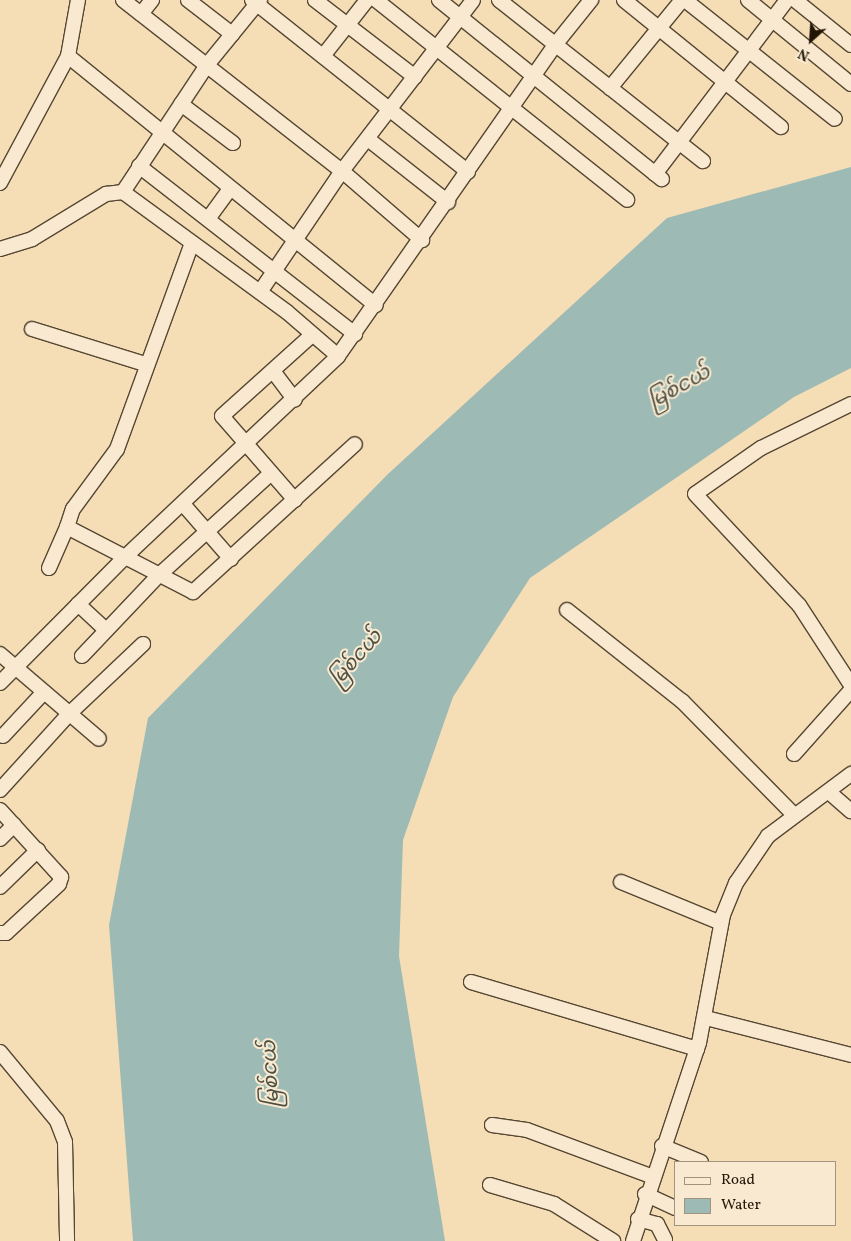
<!DOCTYPE html>
<meta charset="utf-8">
<style>
body{margin:0}
#map{position:relative;width:851px;height:1241px;overflow:hidden;background:#f5ddb6;font-family:Vollkorn,"Noto Sans Myanmar",serif}
div>[style]{position:absolute}
.water>*{inset:0;background:#9dbbb4}
.roads{filter:drop-shadow(1px 0 #564732) drop-shadow(-1px 0 #564732) drop-shadow(0 1px #564732) drop-shadow(0 -1px #564732)}
.minor>*{height:14px;margin:-7px;padding:0 7px;transform-origin:7px;border-radius:7px;background:#f8e9d0}
span{translate:-50% -50%;white-space:nowrap;text-align:center;line-height:1.15;-webkit-text-stroke:4px #f8e9d0;paint-order:stroke}
.water-label{font-size:20px;color:#4c4f43;font-style:italic}
.legend{position:absolute;left:674px;top:1161px;width:162px;height:65px;box-sizing:border-box;background:#f8e9d0;border:1px solid #a2947f;margin:0;padding:6px 9px;list-style:none;font-size:15px;color:#211506}
.legend li{display:flex;align-items:center;gap:10px;height:25px}
.legend b{width:25px;border:1px solid #a2947f}
.north{position:absolute;left:786px;top:15px;width:50px;height:50px;-webkit-text-stroke:4px #f8e9d0;paint-order:stroke;rotate:206deg;font-size:14px;font-weight:700;line-height:20px;text-align:center;color:#211506}
.north::after{content:'';display:block;margin:auto;width:18px;height:22px;background:#211506;clip-path:polygon(50% 0,100% 100%,50% 72%,0 100%)}
</style>
<div id="map">
<div class="water">
<div style="clip-path:polygon(851px 167px,851px 368px,794px 397px,530px 578px,453px 697px,403px 840px,399px 956px,445px 1241px,133px 1241px,109px 925px,148px 718px,388px 474px,667px 218px)"></div>
</div>
<div class="roads">
<div class="minor">
<div style="left:123px;top:0;width:278px;rotate:38deg"></div>
<div style="left:342px;top:171px;width:106px;rotate:40.8deg"></div>
<div style="left:188px;top:0;width:56px;rotate:37.7deg"></div>
<div style="left:252px;top:0;width:276px;rotate:38.5deg"></div>
<div style="left:315px;top:0;width:126px;rotate:37.6deg"></div>
<div style="left:376px;top:0;width:321px;rotate:38.5deg"></div>
<div style="left:439px;top:0;width:286px;rotate:38.8deg"></div>
<div style="left:499px;top:0;width:260px;rotate:38.3deg"></div>
<div style="left:624px;top:0;width:202px;rotate:39deg"></div>
<div style="left:685px;top:0;width:191px;rotate:38.4deg"></div>
<div style="left:748px;top:0;width:133px;rotate:39.2deg"></div>
<div style="left:795px;top:0;width:72px;rotate:38.8deg"></div>
<div style="left:141px;top:14px;width:18px;rotate:-52deg"></div>
<div style="left:68px;top:56px;width:396px;rotate:39deg"></div>
<div style="left:323px;top:56px;width:71px;rotate:-51.8deg"></div>
<div style="left:610px;top:88px;width:114px;rotate:-50.7deg"></div>
<div style="left:181px;top:104px;width:65px;rotate:36.9deg"></div>
<div style="left:368px;top:139px;width:102px;rotate:38.2deg"></div>
<div style="left:139px;top:166px;width:274px;rotate:37.9deg"></div>
<div style="left:655px;top:174px;width:218px;rotate:-52.8deg"></div>
<div style="left:0;top:183px;width:144px;rotate:-61.8deg"></div>
<div style="left:68px;top:56px;width:57px;rotate:-79.9deg"></div>
<div style="left:208px;top:219px;width:37px;rotate:-54deg"></div>
<div style="left:0;top:249px;width:34px;rotate:-17deg"></div>
<div style="left:32px;top:239px;width:87px;rotate:-31.3deg"></div>
<div style="left:106px;top:194px;width:17px;rotate:-7deg"></div>
<div style="left:260px;top:292px;width:146px;rotate:-55.9deg"></div>
<div style="left:342px;top:171px;width:215px;rotate:-52.5deg"></div>
<div style="left:32px;top:329px;width:118px;rotate:17.2deg"></div>
<div style="left:338px;top:356px;width:379px;rotate:-55.1deg"></div>
<div style="left:555px;top:45px;width:58px;rotate:-51.3deg"></div>
<div style="left:273px;top:371px;width:36px;rotate:53deg"></div>
<div style="left:851px;top:404px;width:100px;rotate:153.9deg"></div>
<div style="left:761px;top:448px;width:80px;rotate:145.1deg"></div>
<div style="left:695px;top:494px;width:152px;rotate:46.9deg"></div>
<div style="left:799px;top:605px;width:95px;rotate:57deg"></div>
<div style="left:295px;top:500px;width:111px;rotate:-131deg"></div>
<div style="left:222px;top:416px;width:121px;rotate:-42deg"></div>
<div style="left:183px;top:504px;width:73px;rotate:48.9deg"></div>
<div style="left:67px;top:527px;width:19px;rotate:-72deg"></div>
<div style="left:73px;top:509px;width:74px;rotate:-53.7deg"></div>
<div style="left:117px;top:449px;width:219px;rotate:-70deg"></div>
<div style="left:49px;top:568px;width:45px;rotate:-66.3deg"></div>
<div style="left:67px;top:527px;width:142px;rotate:27.3deg"></div>
<div style="left:193px;top:592px;width:219px;rotate:-42.4deg"></div>
<div style="left:78px;top:604px;width:38px;rotate:43deg"></div>
<div style="left:567px;top:610px;width:147px;rotate:38.4deg"></div>
<div style="left:682px;top:701px;width:158px;rotate:45.5deg"></div>
<div style="left:0;top:654px;width:130px;rotate:40.6deg"></div>
<div style="left:82px;top:656px;width:110px;rotate:-46.5deg"></div>
<div style="left:158px;top:576px;width:151px;rotate:-42.3deg"></div>
<div style="left:0;top:683px;width:177px;rotate:-45.2deg"></div>
<div style="left:125px;top:557px;width:293px;rotate:-43.3deg"></div>
<div style="left:338px;top:356px;width:67px;rotate:-139.2deg"></div>
<div style="left:287px;top:312px;width:203px;rotate:-143.8deg"></div>
<div style="left:123px;top:192px;width:152px;rotate:-56.5deg"></div>
<div style="left:207px;top:65px;width:84px;rotate:-50.8deg"></div>
<div style="left:3px;top:736px;width:60px;rotate:-47deg"></div>
<div style="left:794px;top:754px;width:86px;rotate:-48.3deg"></div>
<div style="left:0;top:790px;width:103px;rotate:-47.8deg"></div>
<div style="left:69px;top:714px;width:102px;rotate:-43.4deg"></div>
<div style="left:830px;top:793px;width:28px;rotate:41deg"></div>
<div style="left:0;top:810px;width:91px;rotate:47.7deg"></div>
<div style="left:61px;top:877px;width:7px;rotate:106deg"></div>
<div style="left:59px;top:884px;width:72px;rotate:137.2deg"></div>
<div style="left:6px;top:933px;width:6px;rotate:180deg"></div>
<div style="left:0;top:839px;width:20px;rotate:-45deg"></div>
<div style="left:621px;top:882px;width:108px;rotate:22.3deg"></div>
<div style="left:0;top:887px;width:53px;rotate:-44.2deg"></div>
<div style="left:471px;top:982px;width:236px;rotate:16.5deg"></div>
<div style="left:706px;top:1018px;width:150px;rotate:14.3deg"></div>
<div style="left:0;top:1052px;width:89px;rotate:50.4deg"></div>
<div style="left:57px;top:1121px;width:22px;rotate:69deg"></div>
<div style="left:65px;top:1142px;width:99px;rotate:88.8deg"></div>
<div style="left:492px;top:1125px;width:35px;rotate:8deg"></div>
<div style="left:527px;top:1130px;width:132px;rotate:20.4deg"></div>
<div style="left:662px;top:1146px;width:42px;rotate:22.3deg"></div>
<div style="left:490px;top:1185px;width:67px;rotate:16.5deg"></div>
<div style="left:554px;top:1204px;width:70px;rotate:32.1deg"></div>
<div style="left:645px;top:1194px;width:33px;rotate:25deg"></div>
<div style="left:638px;top:1219px;width:20px;rotate:15deg"></div>
<div style="left:657px;top:1224px;width:18px;rotate:63deg"></div>
<div style="left:633px;top:1241px;width:209px;rotate:-71.6deg"></div>
<div style="left:699px;top:1043px;width:130px;rotate:-79.4deg"></div>
<div style="left:723px;top:915px;width:35px;rotate:-68deg"></div>
<div style="left:736px;top:883px;width:57px;rotate:-55.8deg"></div>
<div style="left:768px;top:836px;width:104px;rotate:-36.8deg"></div>
</div>
</div>
<div class="water-label">
<span style="left:680px;top:388px;rotate:-29deg">မြစ်ငယ်</span>
<span style="left:357px;top:659px;rotate:-49deg">မြစ်ငယ်</span>
<span style="left:272px;top:1074px;rotate:-93deg">မြစ်ငယ်</span>
</div>
<ul class="legend">
<li><b style="height:6px;background:#f8e9d0"></b>Road</li>
<li><b style="height:14px;background:#9dbbb4"></b>Water</li>
</ul>
<div class="north">N</div>
</div>
